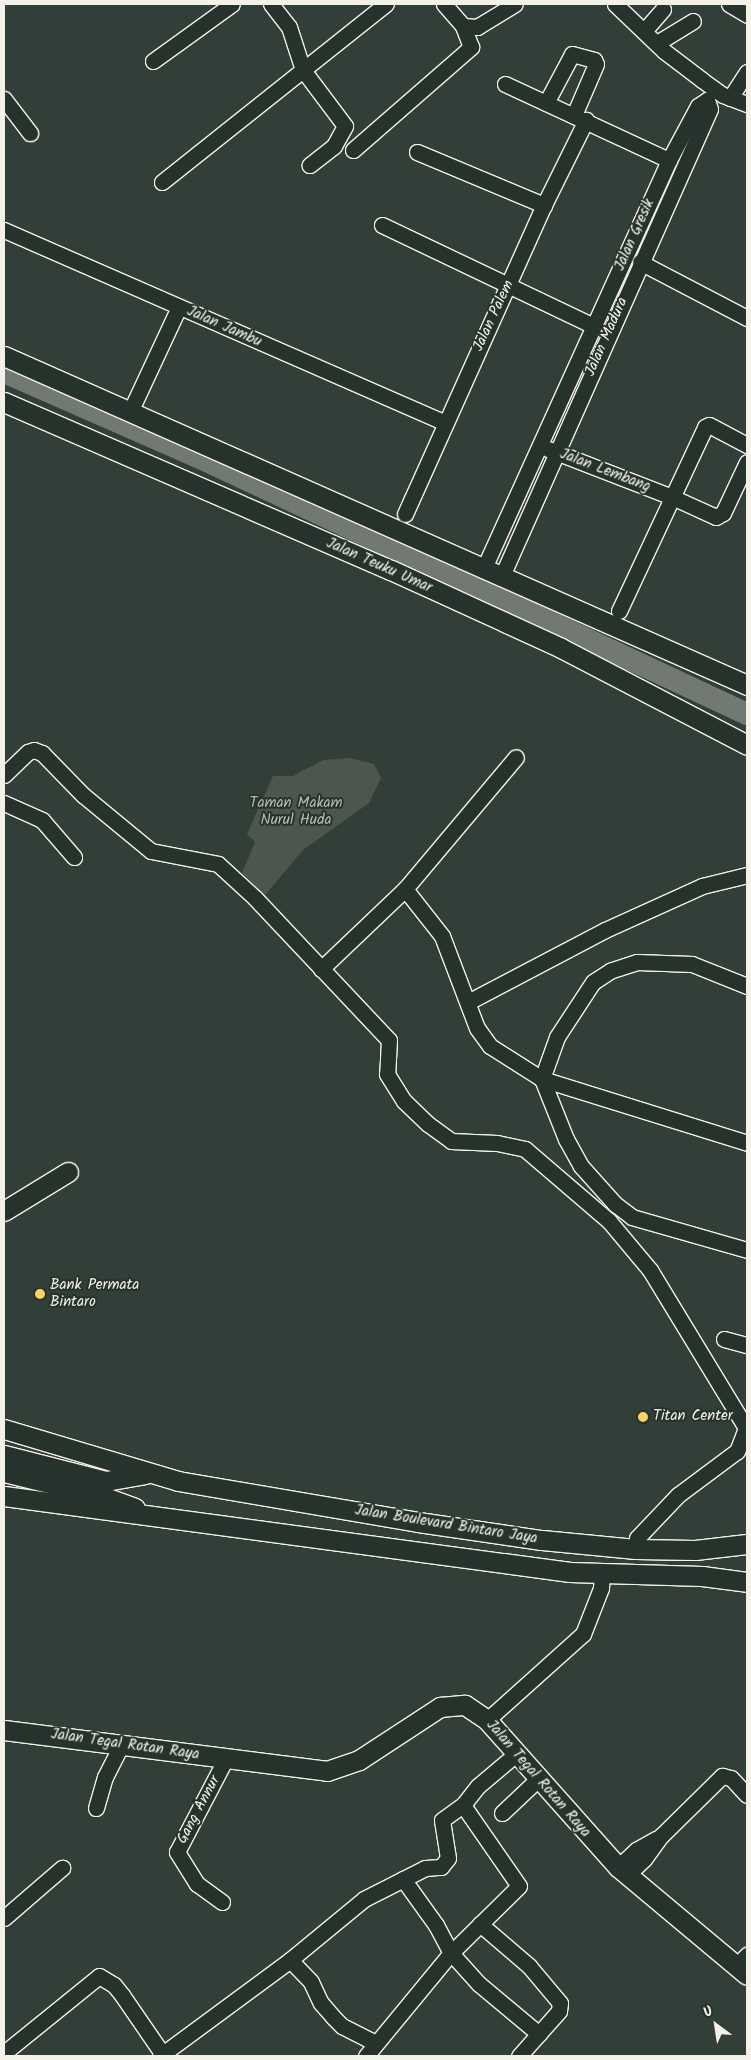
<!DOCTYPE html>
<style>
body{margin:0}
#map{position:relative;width:751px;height:2060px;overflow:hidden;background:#323e38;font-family:Kalam,sans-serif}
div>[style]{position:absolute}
.green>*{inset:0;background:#4c564f}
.river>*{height:22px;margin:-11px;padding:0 11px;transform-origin:11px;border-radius:11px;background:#727972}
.roads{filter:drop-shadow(1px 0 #f4f1e8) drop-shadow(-1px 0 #f4f1e8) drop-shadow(0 1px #f4f1e8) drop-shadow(0 -1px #f4f1e8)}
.minor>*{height:15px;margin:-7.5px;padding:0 7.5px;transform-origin:7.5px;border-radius:7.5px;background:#26332d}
.major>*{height:19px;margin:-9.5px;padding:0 9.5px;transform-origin:9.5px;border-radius:9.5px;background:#26332d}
.dots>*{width:14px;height:14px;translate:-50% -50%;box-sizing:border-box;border:2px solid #26332d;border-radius:50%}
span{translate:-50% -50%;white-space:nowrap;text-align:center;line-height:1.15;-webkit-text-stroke:4px #26332d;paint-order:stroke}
.street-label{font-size:15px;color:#f4f1e8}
.park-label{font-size:15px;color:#b9bbb2}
.poi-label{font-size:15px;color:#f4f1e8}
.left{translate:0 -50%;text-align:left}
.frame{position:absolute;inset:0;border:5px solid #f4f1e8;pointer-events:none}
.north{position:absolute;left:691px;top:2000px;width:50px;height:50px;-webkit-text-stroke:4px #26332d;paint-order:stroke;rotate:329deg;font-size:14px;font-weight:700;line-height:20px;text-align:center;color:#f4f1e8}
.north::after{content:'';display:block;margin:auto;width:18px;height:22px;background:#f4f1e8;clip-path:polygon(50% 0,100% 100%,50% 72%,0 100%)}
</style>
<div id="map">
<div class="green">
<div style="clip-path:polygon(350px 758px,374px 764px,381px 778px,369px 803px,303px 850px,265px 895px,242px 873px,255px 842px,247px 834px,273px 776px,293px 776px,323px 760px)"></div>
</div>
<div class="river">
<div style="left:4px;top:372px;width:212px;rotate:23.7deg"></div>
<div style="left:198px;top:457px;width:606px;rotate:25.09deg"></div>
</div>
<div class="roads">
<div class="minor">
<div style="left:271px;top:4px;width:29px;rotate:52deg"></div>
<div style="left:289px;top:27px;width:45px;rotate:72deg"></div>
<div style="left:303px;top:70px;width:70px;rotate:53.1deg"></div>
<div style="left:345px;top:126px;width:23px;rotate:119deg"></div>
<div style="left:334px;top:146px;width:31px;rotate:142deg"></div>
<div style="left:444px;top:4px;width:29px;rotate:49deg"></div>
<div style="left:463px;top:26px;width:14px;rotate:4deg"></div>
<div style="left:477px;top:27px;width:44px;rotate:-31.2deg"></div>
<div style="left:615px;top:4px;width:68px;rotate:43.8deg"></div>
<div style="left:664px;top:51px;width:48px;rotate:37.3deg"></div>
<div style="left:702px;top:80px;width:26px;rotate:36deg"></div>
<div style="left:723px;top:95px;width:26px;rotate:21deg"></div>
<div style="left:729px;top:4px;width:21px;rotate:31deg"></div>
<div style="left:644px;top:31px;width:29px;rotate:-49deg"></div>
<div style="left:657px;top:43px;width:42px;rotate:-31.4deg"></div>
<div style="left:153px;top:61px;width:97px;rotate:-35.8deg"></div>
<div style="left:505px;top:84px;width:181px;rotate:24.9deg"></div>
<div style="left:730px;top:98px;width:31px;rotate:-57deg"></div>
<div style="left:4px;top:99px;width:43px;rotate:52.6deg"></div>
<div style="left:546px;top:103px;width:55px;rotate:-62deg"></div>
<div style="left:572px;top:54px;width:23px;rotate:15deg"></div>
<div style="left:594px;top:60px;width:4px;rotate:63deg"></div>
<div style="left:596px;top:64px;width:56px;rotate:113.3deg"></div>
<div style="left:353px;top:150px;width:157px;rotate:-41.1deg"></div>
<div style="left:471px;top:47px;width:22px;rotate:-111deg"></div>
<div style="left:417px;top:152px;width:138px;rotate:22.7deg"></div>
<div style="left:162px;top:182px;width:286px;rotate:-38.5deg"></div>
<div style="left:382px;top:225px;width:235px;rotate:25.5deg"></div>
<div style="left:4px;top:230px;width:481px;rotate:23.6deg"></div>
<div style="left:640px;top:262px;width:121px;rotate:27.6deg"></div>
<div style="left:130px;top:412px;width:116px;rotate:-65deg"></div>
<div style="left:548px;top:449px;width:133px;rotate:21.2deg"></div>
<div style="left:672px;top:497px;width:48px;rotate:24.4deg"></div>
<div style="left:716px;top:517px;width:8px;rotate:-30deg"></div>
<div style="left:723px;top:513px;width:56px;rotate:-64.8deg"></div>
<div style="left:405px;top:514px;width:339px;rotate:-65.8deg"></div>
<div style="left:544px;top:205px;width:95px;rotate:-63.7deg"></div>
<div style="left:484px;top:568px;width:448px;rotate:-65.6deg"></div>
<div style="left:669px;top:160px;width:61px;rotate:-61.8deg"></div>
<div style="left:698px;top:106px;width:11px;rotate:-34deg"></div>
<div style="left:707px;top:100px;width:9px;rotate:72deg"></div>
<div style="left:710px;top:109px;width:511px;rotate:114.01deg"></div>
<div style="left:619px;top:611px;width:203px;rotate:-64.9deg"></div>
<div style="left:705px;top:427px;width:4px;rotate:-27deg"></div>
<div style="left:709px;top:425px;width:43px;rotate:27.8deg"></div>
<div style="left:4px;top:775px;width:33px;rotate:-44deg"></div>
<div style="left:28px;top:752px;width:6px;rotate:-18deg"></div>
<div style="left:34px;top:750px;width:9px;rotate:21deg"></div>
<div style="left:42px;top:753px;width:59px;rotate:45.7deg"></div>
<div style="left:83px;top:795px;width:88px;rotate:39.5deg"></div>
<div style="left:151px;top:851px;width:68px;rotate:11deg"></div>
<div style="left:218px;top:864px;width:50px;rotate:42.6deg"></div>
<div style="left:255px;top:898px;width:195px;rotate:46.7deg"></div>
<div style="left:389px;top:1040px;width:34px;rotate:93deg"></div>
<div style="left:387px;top:1074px;width:32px;rotate:58deg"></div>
<div style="left:404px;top:1101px;width:33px;rotate:44deg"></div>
<div style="left:428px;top:1124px;width:29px;rotate:36deg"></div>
<div style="left:451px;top:1141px;width:46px;rotate:2.5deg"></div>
<div style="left:497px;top:1143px;width:29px;rotate:12deg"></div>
<div style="left:525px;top:1149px;width:111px;rotate:40.6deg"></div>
<div style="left:609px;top:1221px;width:64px;rotate:50.1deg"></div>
<div style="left:650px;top:1270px;width:185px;rotate:58.7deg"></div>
<div style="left:746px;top:1428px;width:25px;rotate:111deg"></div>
<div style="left:737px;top:1451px;width:74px;rotate:143.3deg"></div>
<div style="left:678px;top:1495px;width:59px;rotate:133.6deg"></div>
<div style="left:637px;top:1538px;width:11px;rotate:95deg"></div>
<div style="left:4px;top:803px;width:42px;rotate:24.1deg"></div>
<div style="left:42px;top:820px;width:49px;rotate:49.1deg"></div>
<div style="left:405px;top:889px;width:60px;rotate:51.8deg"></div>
<div style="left:442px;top:936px;width:98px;rotate:69.2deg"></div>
<div style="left:477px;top:1028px;width:22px;rotate:54deg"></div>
<div style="left:490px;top:1046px;width:62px;rotate:32.4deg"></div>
<div style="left:542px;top:1079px;width:215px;rotate:17.3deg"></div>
<div style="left:321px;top:969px;width:116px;rotate:-43.6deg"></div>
<div style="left:405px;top:889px;width:172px;rotate:-49.9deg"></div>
<div style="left:747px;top:986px;width:59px;rotate:-158.2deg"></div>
<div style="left:692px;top:964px;width:55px;rotate:-177.9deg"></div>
<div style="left:637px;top:962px;width:28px;rotate:162deg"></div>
<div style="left:610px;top:971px;width:20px;rotate:147deg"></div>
<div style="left:593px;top:982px;width:66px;rotate:123.2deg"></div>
<div style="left:557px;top:1037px;width:45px;rotate:109.7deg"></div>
<div style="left:542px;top:1079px;width:65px;rotate:68.2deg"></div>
<div style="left:566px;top:1139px;width:31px;rotate:61deg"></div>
<div style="left:581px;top:1166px;width:51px;rotate:48.2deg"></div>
<div style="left:615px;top:1204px;width:21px;rotate:37deg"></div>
<div style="left:632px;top:1217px;width:120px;rotate:16deg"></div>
<div style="left:468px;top:1002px;width:155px;rotate:-27.7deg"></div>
<div style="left:605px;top:930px;width:107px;rotate:-24.4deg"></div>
<div style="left:702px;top:886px;width:46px;rotate:-13.7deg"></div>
<div style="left:724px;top:1339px;width:24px;rotate:15deg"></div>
<div style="left:487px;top:1720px;width:129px;rotate:-41.9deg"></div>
<div style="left:583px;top:1634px;width:49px;rotate:-68.6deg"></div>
<div style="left:601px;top:1588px;width:13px;rotate:-86deg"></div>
<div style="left:96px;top:1808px;width:32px;rotate:-74deg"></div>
<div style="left:105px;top:1777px;width:38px;rotate:-63deg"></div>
<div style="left:502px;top:1813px;width:48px;rotate:-43.3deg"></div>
<div style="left:618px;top:1867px;width:25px;rotate:-43deg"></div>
<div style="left:636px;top:1850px;width:23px;rotate:-29deg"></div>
<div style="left:627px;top:1875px;width:23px;rotate:-43deg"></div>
<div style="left:644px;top:1859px;width:29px;rotate:-54deg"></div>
<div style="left:661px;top:1836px;width:86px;rotate:-44.5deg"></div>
<div style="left:722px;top:1776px;width:9px;rotate:13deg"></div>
<div style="left:731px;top:1778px;width:23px;rotate:47deg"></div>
<div style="left:403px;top:1879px;width:57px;rotate:54.3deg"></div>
<div style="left:436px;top:1925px;width:32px;rotate:62deg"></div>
<div style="left:451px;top:1953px;width:42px;rotate:47.9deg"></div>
<div style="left:479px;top:1984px;width:78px;rotate:39.8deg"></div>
<div style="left:222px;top:1902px;width:31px;rotate:-144deg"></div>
<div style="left:197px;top:1884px;width:38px;rotate:-122deg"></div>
<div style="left:177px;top:1852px;width:104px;rotate:-62.4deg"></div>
<div style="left:4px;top:1918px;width:77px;rotate:-40.8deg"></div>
<div style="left:480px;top:1924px;width:65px;rotate:40.6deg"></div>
<div style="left:529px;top:1966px;width:48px;rotate:50deg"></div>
<div style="left:560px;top:2003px;width:8px;rotate:97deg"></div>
<div style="left:559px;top:2011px;width:60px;rotate:131.6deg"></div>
<div style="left:290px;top:1960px;width:30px;rotate:46deg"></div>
<div style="left:311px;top:1982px;width:23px;rotate:65deg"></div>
<div style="left:321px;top:2003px;width:18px;rotate:49deg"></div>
<div style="left:333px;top:2017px;width:13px;rotate:45deg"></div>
<div style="left:342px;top:2026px;width:37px;rotate:27deg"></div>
<div style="left:736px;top:1966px;width:16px;rotate:-45deg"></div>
<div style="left:4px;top:2053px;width:122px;rotate:-39deg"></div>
<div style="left:99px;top:1976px;width:17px;rotate:31deg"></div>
<div style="left:114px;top:1985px;width:13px;rotate:51deg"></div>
<div style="left:122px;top:1995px;width:74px;rotate:55.5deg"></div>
<div style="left:160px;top:2056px;width:162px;rotate:-36.4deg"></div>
<div style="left:290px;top:1960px;width:96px;rotate:-39.5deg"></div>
<div style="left:364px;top:1899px;width:68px;rotate:-26.9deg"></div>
<div style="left:425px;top:1868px;width:16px;rotate:-4deg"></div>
<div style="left:441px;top:1867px;width:11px;rotate:-52deg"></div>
<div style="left:448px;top:1858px;width:38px;rotate:-99deg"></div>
<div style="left:442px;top:1820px;width:26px;rotate:-36deg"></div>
<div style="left:463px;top:1805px;width:24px;rotate:-52deg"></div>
<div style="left:478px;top:1786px;width:50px;rotate:-40.1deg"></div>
<div style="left:366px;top:2056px;width:134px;rotate:-50.5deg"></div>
<div style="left:451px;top:1953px;width:95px;rotate:-44.6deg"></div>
<div style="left:519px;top:1886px;width:98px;rotate:-124.7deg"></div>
</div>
<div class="major">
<div style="left:4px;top:356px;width:813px;rotate:23.88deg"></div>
<div style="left:4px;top:402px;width:422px;rotate:23.5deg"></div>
<div style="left:391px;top:570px;width:187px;rotate:24.6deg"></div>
<div style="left:561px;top:648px;width:210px;rotate:27.5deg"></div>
<div style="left:4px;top:1211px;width:75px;rotate:-31.4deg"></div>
<div style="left:4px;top:1429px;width:182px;rotate:16.6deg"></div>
<div style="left:178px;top:1481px;width:243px;rotate:9.7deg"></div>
<div style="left:418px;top:1522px;width:125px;rotate:8.3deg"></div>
<div style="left:542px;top:1540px;width:94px;rotate:5.5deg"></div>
<div style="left:636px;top:1549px;width:59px;rotate:1deg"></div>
<div style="left:695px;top:1550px;width:52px;rotate:-6.6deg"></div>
<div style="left:4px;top:1455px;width:105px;rotate:14.3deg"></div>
<div style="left:106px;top:1481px;width:39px;rotate:-10deg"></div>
<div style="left:4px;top:1472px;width:101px;rotate:13.8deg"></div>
<div style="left:102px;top:1496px;width:35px;rotate:20deg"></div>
<div style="left:4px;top:1496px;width:571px;rotate:7.65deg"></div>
<div style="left:570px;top:1572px;width:132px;rotate:1.7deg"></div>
<div style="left:702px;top:1576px;width:45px;rotate:7.6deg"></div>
<div style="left:4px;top:1730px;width:326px;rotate:7.2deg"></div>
<div style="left:327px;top:1771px;width:34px;rotate:-19deg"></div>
<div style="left:359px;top:1760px;width:97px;rotate:-33.2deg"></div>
<div style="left:440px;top:1707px;width:25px;rotate:-5deg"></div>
<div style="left:465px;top:1705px;width:27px;rotate:34deg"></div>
<div style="left:487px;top:1720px;width:197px;rotate:48.3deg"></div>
<div style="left:618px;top:1867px;width:168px;rotate:39.9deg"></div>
</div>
</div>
<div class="dots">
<div style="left:40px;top:1294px;background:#ffd166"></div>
<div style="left:643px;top:1417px;background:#ffd166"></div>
</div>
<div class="street-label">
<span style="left:635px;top:235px;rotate:-66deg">Jalan Gresik</span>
<span style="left:494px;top:316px;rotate:-65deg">Jalan Palem</span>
<span style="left:224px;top:327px;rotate:24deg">Jalan Jambu</span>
<span style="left:607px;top:337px;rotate:-66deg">Jalan Madura</span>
<span style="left:605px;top:471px;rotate:21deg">Jalan Lembang</span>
<span style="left:379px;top:566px;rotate:24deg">Jalan Teuku Umar</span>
<span style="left:446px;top:1525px;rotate:9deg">Jalan Boulevard Bintaro Jaya</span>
<span style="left:125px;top:1745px;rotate:8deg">Jalan Tegal Rotan Raya</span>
<span style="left:538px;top:1779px;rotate:49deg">Jalan Tegal Rotan Raya</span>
<span style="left:199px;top:1810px;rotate:-62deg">Gang Annur</span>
</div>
<div class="park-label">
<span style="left:296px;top:812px">Taman Makam<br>Nurul Huda</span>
</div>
<div class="poi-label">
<span class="left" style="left:50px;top:1294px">Bank Permata<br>Bintaro</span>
<span class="left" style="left:653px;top:1417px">Titan Center</span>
</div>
<div class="frame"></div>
<div class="north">U</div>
</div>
